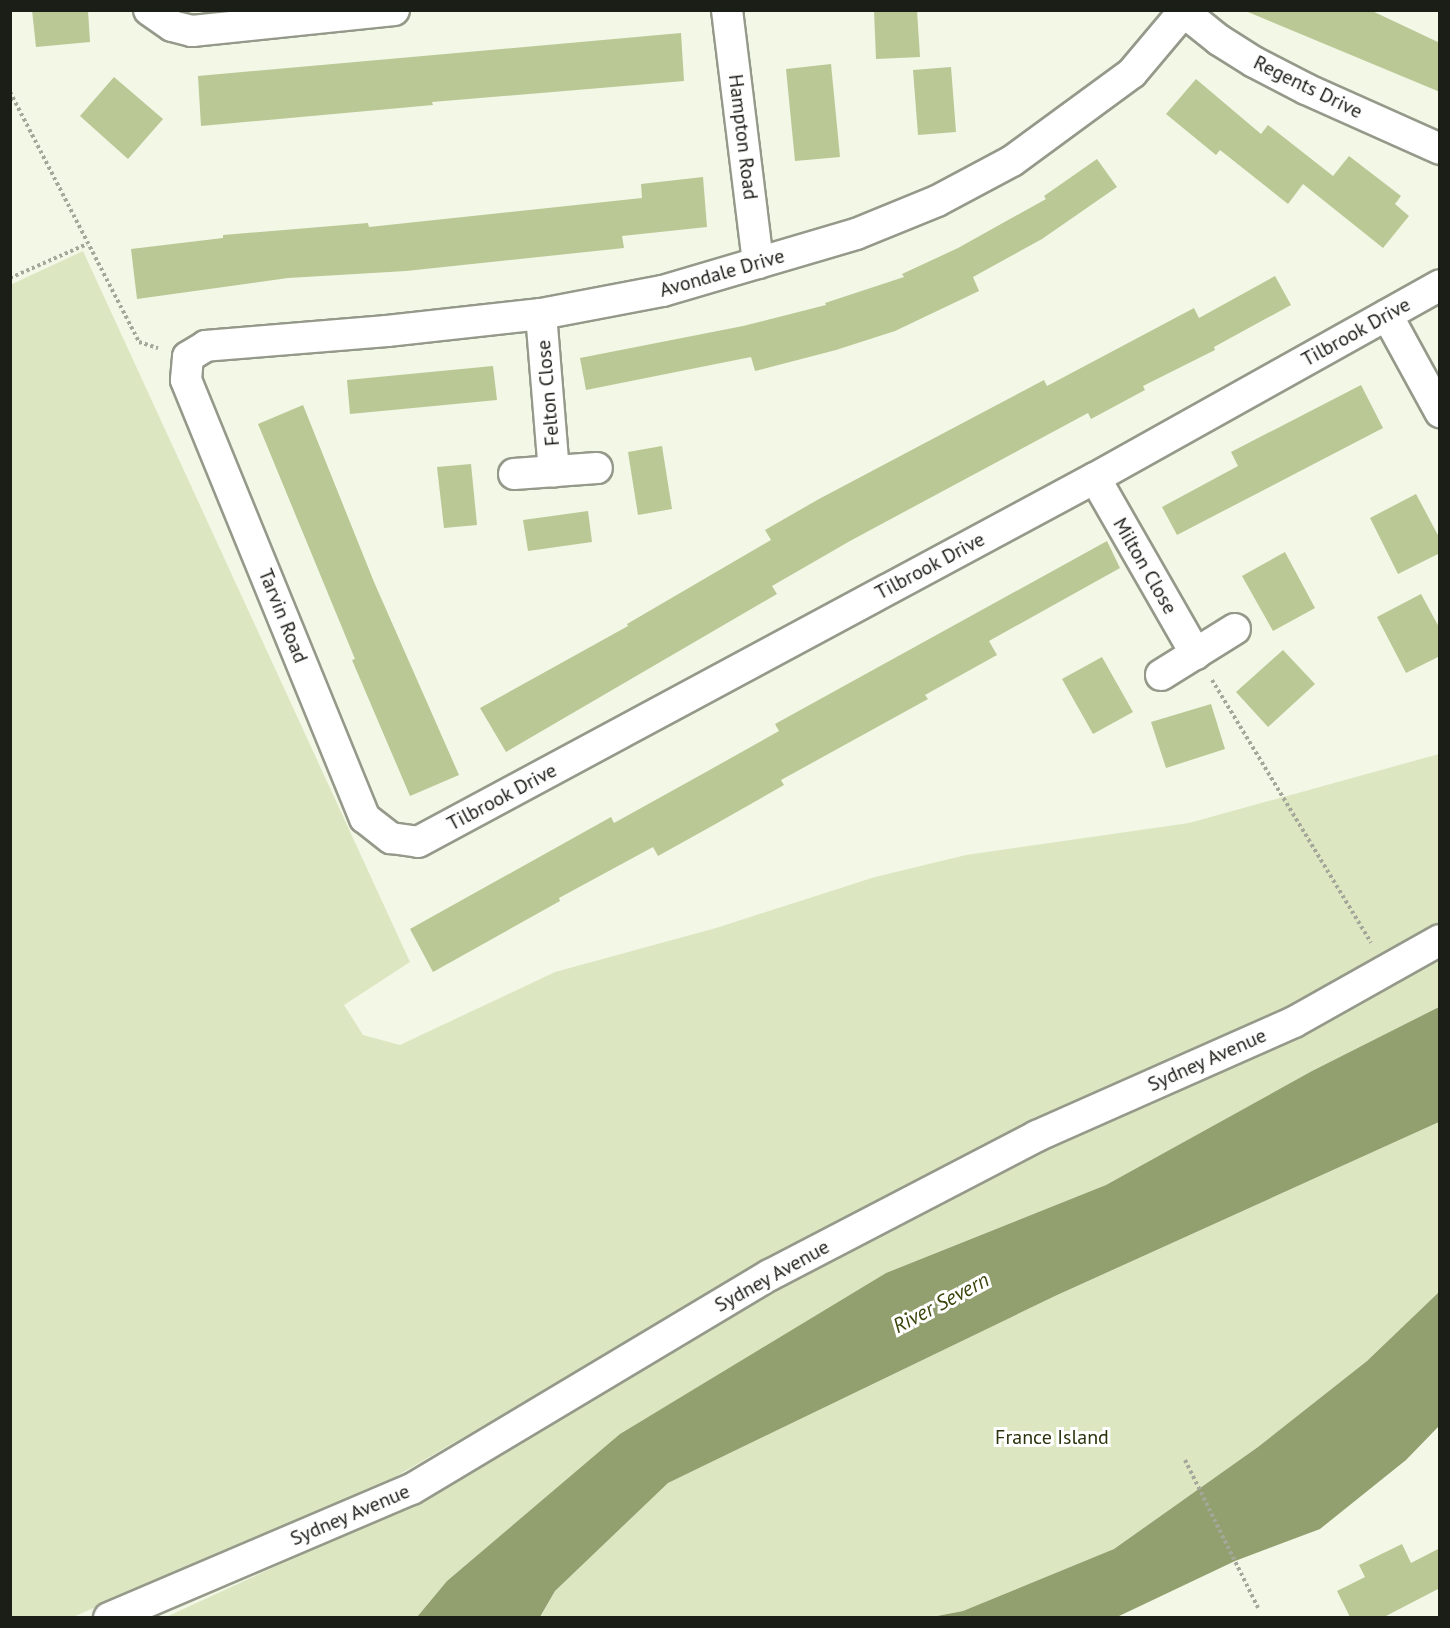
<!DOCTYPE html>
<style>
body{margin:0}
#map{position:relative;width:1450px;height:1628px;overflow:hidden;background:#f2f7e6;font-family:"PT Sans",sans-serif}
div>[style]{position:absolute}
.green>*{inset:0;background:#dce7c2}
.water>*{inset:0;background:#929f6e}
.building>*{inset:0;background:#bac895}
.path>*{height:4px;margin-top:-2px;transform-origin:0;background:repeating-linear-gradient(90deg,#a4a89b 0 3px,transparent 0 6px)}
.roads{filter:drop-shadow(2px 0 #95998a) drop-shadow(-2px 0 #95998a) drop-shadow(0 2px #95998a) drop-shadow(0 -2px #95998a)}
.minor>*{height:30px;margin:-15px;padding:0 15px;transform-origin:15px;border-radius:15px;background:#fff}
span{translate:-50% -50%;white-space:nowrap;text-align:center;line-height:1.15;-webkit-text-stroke:6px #fff;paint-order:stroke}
.street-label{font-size:20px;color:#1b1d17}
.park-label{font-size:20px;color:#2a330c}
.water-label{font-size:21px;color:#3a450b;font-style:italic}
.frame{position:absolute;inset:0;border:12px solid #1b1d17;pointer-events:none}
</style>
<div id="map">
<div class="green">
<div style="clip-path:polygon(83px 251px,410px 962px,344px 1005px,363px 1035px,400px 1045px,555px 972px,716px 928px,875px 877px,966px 855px,1189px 823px,1439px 754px,1439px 929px,1291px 1017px,1038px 1126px,771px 1258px,395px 1477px,73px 1617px,11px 1617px,10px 285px)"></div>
<div style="clip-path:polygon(1439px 956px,1439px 1007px,1312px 1071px,1106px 1185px,886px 1273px,621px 1434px,447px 1581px,417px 1617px,164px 1618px,419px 1500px,777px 1287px,1040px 1149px)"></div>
<div style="clip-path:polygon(1439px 1122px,1439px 1292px,1367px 1361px,1258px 1447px,1114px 1549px,963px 1611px,932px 1617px,540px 1618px,555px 1591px,668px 1483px,1055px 1296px)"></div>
</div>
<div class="water">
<div style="clip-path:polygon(1439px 1007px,1439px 1122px,1055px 1296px,668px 1483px,555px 1591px,540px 1617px,417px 1617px,447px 1581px,620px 1434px,886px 1273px,1106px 1185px,1312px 1071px)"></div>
<div style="clip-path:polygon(1439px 1292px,1439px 1426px,1406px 1460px,1320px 1529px,1235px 1561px,1117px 1617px,932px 1617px,963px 1611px,1114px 1549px,1258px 1447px,1367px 1361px)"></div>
</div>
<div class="building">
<div style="clip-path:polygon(32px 10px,88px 10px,90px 42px,36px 47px)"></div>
<div style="clip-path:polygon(874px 10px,917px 10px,920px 57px,876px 59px)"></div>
<div style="clip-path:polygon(1243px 10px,1370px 10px,1440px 43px,1440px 92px)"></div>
<div style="clip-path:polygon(681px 33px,684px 81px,432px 102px,433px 105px,201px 126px,198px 76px)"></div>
<div style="clip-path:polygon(831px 64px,840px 157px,795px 161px,786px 69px)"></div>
<div style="clip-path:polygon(951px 67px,956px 132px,918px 135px,913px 70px)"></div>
<div style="clip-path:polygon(114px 77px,163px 119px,128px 159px,80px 116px)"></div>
<div style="clip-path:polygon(1196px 79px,1261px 134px,1268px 125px,1333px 176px,1349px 156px,1401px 196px,1395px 204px,1409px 216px,1383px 248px,1303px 184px,1288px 204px,1220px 150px,1216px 155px,1166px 114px)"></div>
<div style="clip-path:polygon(1097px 159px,1117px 187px,1042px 239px,973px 277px,979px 291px,895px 331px,836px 350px,755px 371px,751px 357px,586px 390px,580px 358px,743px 326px,826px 305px,825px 303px,904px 277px,902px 274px,958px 248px,1046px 199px,1044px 196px)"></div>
<div style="clip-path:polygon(703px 177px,707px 227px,622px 236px,624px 248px,406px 271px,288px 278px,137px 299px,131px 249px,223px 238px,223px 235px,368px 223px,369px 227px,642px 198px,641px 184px)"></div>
<div style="clip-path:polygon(1275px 276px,1291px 305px,1214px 347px,1215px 350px,1143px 386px,1145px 390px,1091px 419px,1088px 413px,850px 541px,772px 586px,777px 594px,506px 752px,480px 708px,628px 626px,627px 624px,771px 540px,765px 530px,819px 499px,1044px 380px,1047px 386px,1194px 308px,1199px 318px)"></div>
<div style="clip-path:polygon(493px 366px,497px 400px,350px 414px,347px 380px)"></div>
<div style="clip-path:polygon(1361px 385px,1383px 428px,1177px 535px,1162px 507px,1238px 466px,1231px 452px)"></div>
<div style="clip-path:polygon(303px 405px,374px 582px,459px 775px,410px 796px,352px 660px,355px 659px,258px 424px)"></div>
<div style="clip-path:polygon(662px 446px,672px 509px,638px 515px,628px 452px)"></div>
<div style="clip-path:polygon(471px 464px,477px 525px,444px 528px,437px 467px)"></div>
<div style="clip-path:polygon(1416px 494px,1440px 539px,1440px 553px,1398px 574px,1370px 518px)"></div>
<div style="clip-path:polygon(588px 511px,592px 542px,528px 551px,523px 520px)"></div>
<div style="clip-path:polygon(1107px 541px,1120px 568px,989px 641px,997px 655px,925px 695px,928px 699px,781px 780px,784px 785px,712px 826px,658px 856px,653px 847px,559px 898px,560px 901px,433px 972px,410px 929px,611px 817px,614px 823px,706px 772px,779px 731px,775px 724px)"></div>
<div style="clip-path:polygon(1285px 552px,1315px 608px,1273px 631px,1242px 576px)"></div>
<div style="clip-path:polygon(1421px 594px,1440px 629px,1440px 656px,1406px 673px,1377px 617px)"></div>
<div style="clip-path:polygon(1283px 650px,1315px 684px,1268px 727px,1236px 692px)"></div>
<div style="clip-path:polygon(1102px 657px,1133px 712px,1093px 734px,1062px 679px)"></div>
<div style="clip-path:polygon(1211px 704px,1225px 749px,1166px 768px,1151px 722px)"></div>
<div style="clip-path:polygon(1402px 1544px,1411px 1563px,1440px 1548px,1440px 1588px,1384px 1617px,1350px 1617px,1337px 1591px,1365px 1577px,1359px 1565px)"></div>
</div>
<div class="path">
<div style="left:10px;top:92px;width:281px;rotate:62.7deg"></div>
<div style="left:139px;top:342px;width:20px;rotate:18deg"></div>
<div style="left:10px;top:278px;width:84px;rotate:-23.8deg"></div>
<div style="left:1212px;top:680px;width:307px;rotate:58.8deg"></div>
<div style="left:1185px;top:1460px;width:165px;rotate:63.7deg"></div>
</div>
<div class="roads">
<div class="minor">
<div style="left:149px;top:10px;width:28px;rotate:35deg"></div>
<div style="left:172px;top:26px;width:21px;rotate:14deg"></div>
<div style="left:192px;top:31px;width:203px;rotate:-5.9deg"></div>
<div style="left:727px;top:10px;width:255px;rotate:83deg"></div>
<div style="left:1185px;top:10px;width:82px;rotate:130.1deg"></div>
<div style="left:1132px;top:73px;width:149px;rotate:143.7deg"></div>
<div style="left:1012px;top:161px;width:85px;rotate:151.9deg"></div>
<div style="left:937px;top:201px;width:87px;rotate:157.8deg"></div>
<div style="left:856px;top:234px;width:202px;rotate:163.6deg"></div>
<div style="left:662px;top:291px;width:123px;rotate:169.2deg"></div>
<div style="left:541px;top:314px;width:155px;rotate:173.7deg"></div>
<div style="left:387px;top:331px;width:182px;rotate:175.3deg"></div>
<div style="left:206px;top:346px;width:21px;rotate:149deg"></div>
<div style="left:188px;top:357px;width:23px;rotate:95deg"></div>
<div style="left:186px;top:380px;width:473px;rotate:67.8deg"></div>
<div style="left:365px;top:818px;width:33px;rotate:38deg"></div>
<div style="left:391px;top:838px;width:27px;rotate:8deg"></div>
<div style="left:418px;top:842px;width:769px;rotate:-28.27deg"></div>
<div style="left:1095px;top:478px;width:395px;rotate:-29.2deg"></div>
<div style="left:1184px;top:12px;width:45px;rotate:38.7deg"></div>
<div style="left:1219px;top:40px;width:41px;rotate:32.2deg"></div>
<div style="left:1254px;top:62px;width:59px;rotate:27.4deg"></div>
<div style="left:1306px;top:89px;width:147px;rotate:24.1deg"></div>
<div style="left:541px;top:314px;width:158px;rotate:85.3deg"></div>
<div style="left:1387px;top:315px;width:111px;rotate:61.3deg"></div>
<div style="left:514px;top:474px;width:83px;rotate:-4.1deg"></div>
<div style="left:1095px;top:478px;width:203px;rotate:60.2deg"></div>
<div style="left:1161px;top:675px;width:87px;rotate:-31.9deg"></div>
<div style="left:109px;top:1618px;width:329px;rotate:-23.1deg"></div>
<div style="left:412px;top:1489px;width:417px;rotate:-30.9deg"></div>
<div style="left:770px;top:1275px;width:301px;rotate:-27.5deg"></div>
<div style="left:1037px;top:1136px;width:281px;rotate:-23.9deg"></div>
<div style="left:1294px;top:1022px;width:167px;rotate:-29.3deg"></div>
</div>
</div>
<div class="street-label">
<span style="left:1308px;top:87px;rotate:26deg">Regents Drive</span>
<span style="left:743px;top:137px;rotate:83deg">Hampton Road</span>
<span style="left:722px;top:273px;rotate:-16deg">Avondale Drive</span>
<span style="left:1356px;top:332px;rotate:-29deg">Tilbrook Drive</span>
<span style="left:548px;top:393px;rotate:-95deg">Felton Close</span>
<span style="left:930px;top:566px;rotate:-28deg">Tilbrook Drive</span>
<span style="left:1145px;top:566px;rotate:60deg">Milton Close</span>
<span style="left:283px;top:616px;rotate:68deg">Tarvin Road</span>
<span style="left:502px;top:797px;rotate:-28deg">Tilbrook Drive</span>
<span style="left:1207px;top:1060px;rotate:-24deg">Sydney Avenue</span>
<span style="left:772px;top:1276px;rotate:-29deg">Sydney Avenue</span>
<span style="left:350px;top:1515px;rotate:-23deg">Sydney Avenue</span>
</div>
<div class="park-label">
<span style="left:1052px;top:1437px">France Island</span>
</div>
<div class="water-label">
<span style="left:941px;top:1303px;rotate:-28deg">River Severn</span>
</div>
<div class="frame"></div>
</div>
